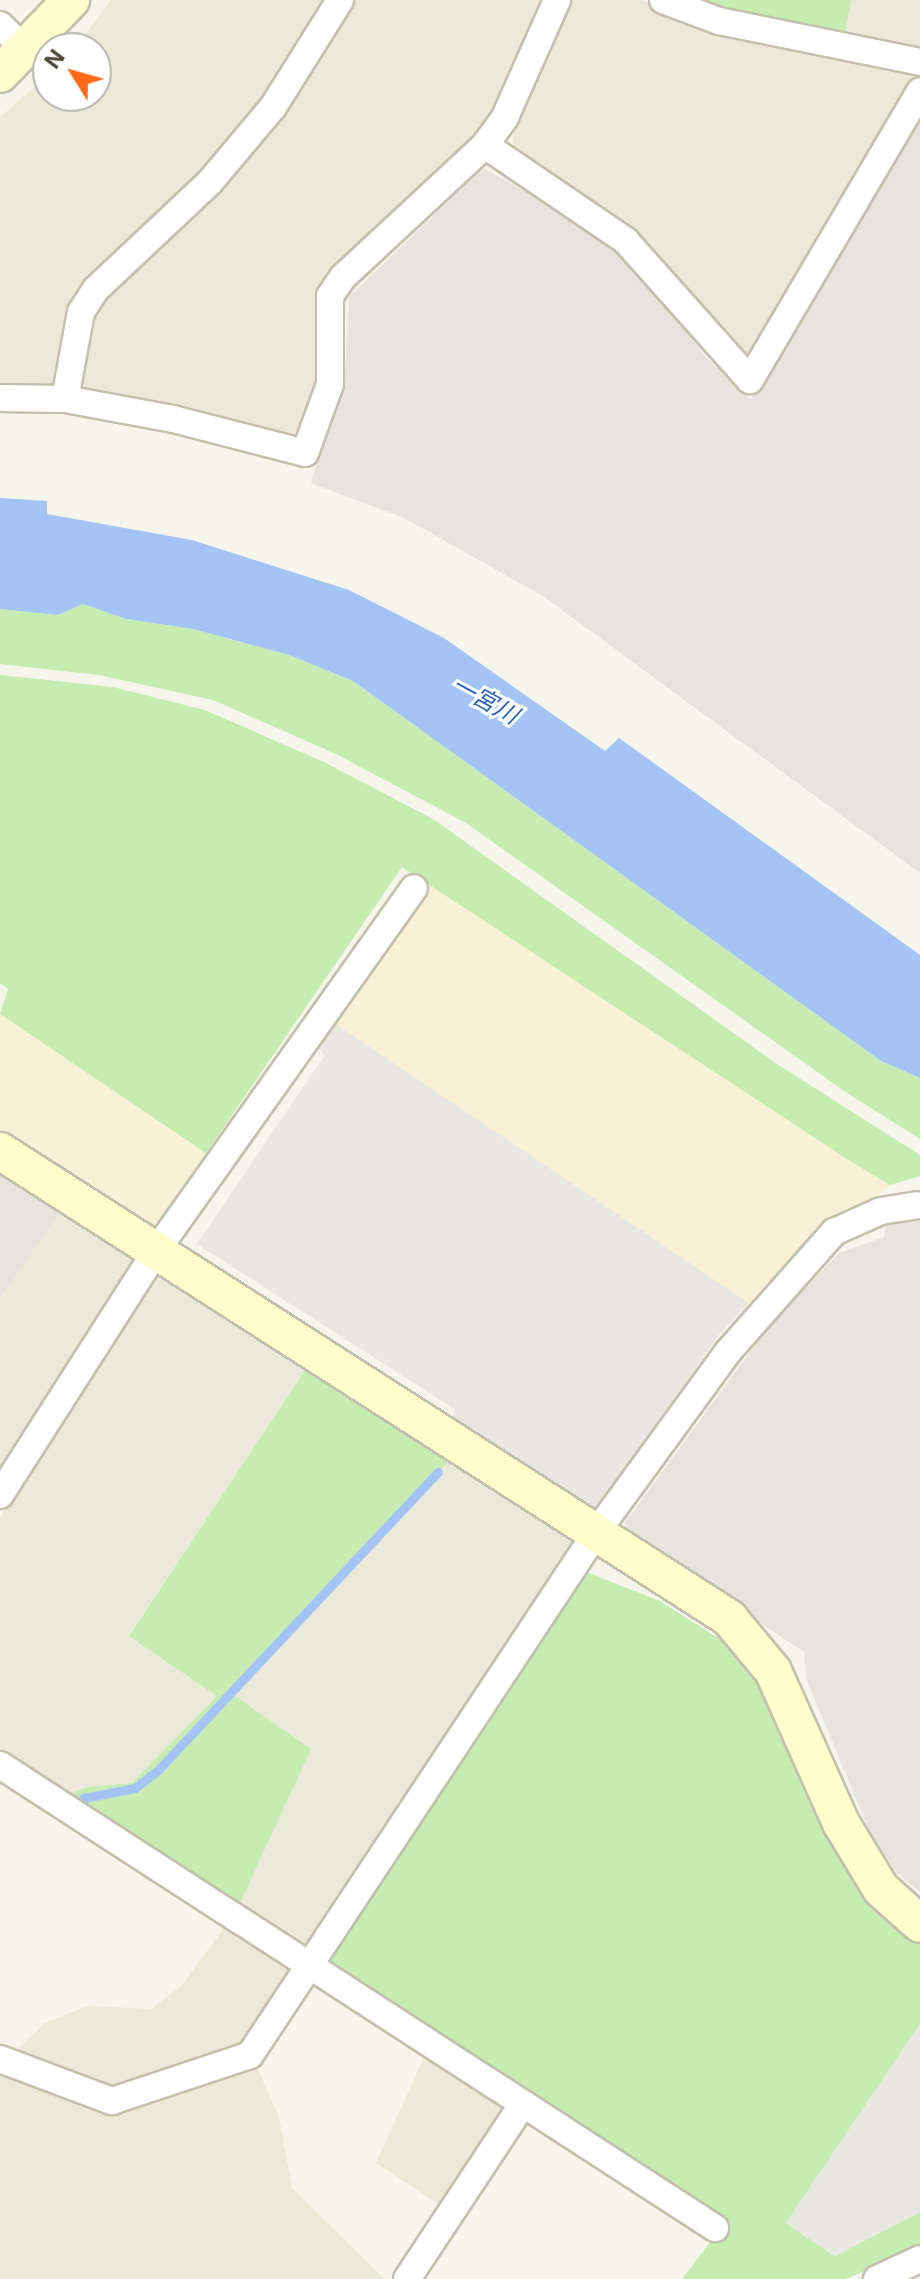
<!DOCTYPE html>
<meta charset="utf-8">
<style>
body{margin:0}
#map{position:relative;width:920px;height:2279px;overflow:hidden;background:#f6f5eb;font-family:Inter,"Noto Sans JP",sans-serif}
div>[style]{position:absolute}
.residential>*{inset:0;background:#ebe9d9}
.commercial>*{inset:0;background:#f8f1d6}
.industrial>*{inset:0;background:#e6e4dc}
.green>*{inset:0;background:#c6ecb2}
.parking>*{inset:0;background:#e8e7e2}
.water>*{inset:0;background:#a5c4f6}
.stream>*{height:9px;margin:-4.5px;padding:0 4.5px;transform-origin:4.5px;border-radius:4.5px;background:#a5c4f6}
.roads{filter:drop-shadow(2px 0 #c3c0ad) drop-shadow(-2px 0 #c3c0ad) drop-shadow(0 2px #c3c0ad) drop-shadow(0 -2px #c3c0ad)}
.street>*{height:26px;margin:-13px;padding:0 13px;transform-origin:13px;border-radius:13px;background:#fff}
.secondary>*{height:36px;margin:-18px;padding:0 18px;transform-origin:18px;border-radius:18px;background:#fffdcc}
span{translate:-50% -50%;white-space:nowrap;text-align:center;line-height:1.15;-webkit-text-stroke:6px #fff;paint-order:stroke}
.water-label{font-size:24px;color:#2861c0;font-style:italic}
.north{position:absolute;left:32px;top:32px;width:80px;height:80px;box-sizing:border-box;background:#fff;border:2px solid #b7b6af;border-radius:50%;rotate:307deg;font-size:22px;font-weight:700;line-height:32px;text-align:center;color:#4b4838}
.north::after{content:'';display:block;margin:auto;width:28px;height:36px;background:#ff6a19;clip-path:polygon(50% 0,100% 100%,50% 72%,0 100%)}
</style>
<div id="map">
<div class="residential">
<div style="clip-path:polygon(111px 0,324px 0,257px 108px,188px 186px,82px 284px,65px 318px,58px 379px,44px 390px,0 386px,0 117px,48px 75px,48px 96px,96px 96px,96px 48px,75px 48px)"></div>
<div style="clip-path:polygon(355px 0,548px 0,493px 123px,322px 297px,316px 318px,318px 385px,301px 428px,291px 435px,181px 407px,88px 392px,81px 383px,90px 317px,100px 299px,198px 215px,265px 140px)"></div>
<div style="clip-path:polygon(573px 0,643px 0,721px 30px,919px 69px,755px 353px,739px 356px,515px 151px,512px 138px)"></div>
<div style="clip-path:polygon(681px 0,920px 0,920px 55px)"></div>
<div style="clip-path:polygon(62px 1210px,135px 1256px,137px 1267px,0 1473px,0 1299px)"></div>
<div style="clip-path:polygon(157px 1275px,173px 1275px,310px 1363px,129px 1635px,218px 1695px,132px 1783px,87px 1787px,62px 1798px,0 1757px,0 1517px)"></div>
<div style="clip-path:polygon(455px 1455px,583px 1538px,306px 1956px,238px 1907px,227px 1691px)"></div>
<div style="clip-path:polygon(227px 1924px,302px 1970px,247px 2047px,117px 2091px,14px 2053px,45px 2023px,88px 2006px,151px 2009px,181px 1986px)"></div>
<div style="clip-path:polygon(425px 2055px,510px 2109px,443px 2207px,376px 2163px)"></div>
<div style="clip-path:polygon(256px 2065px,279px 2117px,292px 2188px,384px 2279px,0 2279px,0 2067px,79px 2097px)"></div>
</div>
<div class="commercial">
<div style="clip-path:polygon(431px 885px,847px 1159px,890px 1185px,860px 1212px,840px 1214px,804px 1244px,717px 1337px,457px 1410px,197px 1244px,325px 1055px,319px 1049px)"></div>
<div style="clip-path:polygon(0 1014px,206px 1153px,159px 1228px,147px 1229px,0 1134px)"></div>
</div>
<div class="industrial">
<div style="clip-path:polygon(920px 103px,920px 873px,543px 596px,404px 518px,311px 483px,345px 376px,349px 297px,478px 173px,485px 169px,613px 241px,705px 356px,751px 400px,764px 369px)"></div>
<div style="clip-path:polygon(0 1170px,62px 1210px,0 1299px)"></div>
<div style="clip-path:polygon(920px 1217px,920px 1892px,896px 1872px,870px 1832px,807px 1681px,804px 1652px,628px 1535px,625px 1523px,769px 1326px,839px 1253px,884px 1237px,886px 1224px)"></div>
</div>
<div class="green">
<div style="clip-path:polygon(681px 0,851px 0,844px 40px)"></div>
<div style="clip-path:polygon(83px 604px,126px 619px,193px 629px,289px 655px,353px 681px,881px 1061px,920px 1078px,920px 1139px,847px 1093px,466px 823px,336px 754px,213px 700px,99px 675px,0 664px,0 609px,58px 615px)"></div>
<div style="clip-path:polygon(0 675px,113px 687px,205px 710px,324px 762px,433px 819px,777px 1064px,920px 1155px,920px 1176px,890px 1185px,847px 1159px,402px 867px,206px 1153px,0 1014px,8px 989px,0 983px)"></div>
<div style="clip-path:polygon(310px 1363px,455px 1455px,228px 1691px,311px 1749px,238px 1907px,62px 1798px,87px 1787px,132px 1783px,217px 1696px,129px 1636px)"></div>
<div style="clip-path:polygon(581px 1570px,660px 1601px,740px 1652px,783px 1710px,901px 1927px,920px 1944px,920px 2024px,786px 2223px,835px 2256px,920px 2212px,920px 2247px,846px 2279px,682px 2279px,721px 2228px,324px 1963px)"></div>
</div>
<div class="parking">
<div style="clip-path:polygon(336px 1024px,749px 1303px,717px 1337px,602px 1506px,584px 1510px,448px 1422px,456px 1410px,197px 1244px,325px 1055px,319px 1049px)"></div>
<div style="clip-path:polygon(920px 2024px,920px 2212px,835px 2256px,786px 2223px)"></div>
</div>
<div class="water">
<div style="clip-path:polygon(0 498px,47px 501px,47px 514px,192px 540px,349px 590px,444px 638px,605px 751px,619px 738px,920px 955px,920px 1078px,881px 1061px,353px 681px,289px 655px,193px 629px,126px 619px,83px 604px,58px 615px,0 609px)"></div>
</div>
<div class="stream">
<div style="left:83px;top:1798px;width:53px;rotate:-10.9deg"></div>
<div style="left:135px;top:1788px;width:29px;rotate:-38deg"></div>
<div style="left:158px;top:1770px;width:409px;rotate:-46.8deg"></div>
</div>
<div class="roads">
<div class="street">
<div style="left:663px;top:0;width:60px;rotate:20.6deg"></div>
<div style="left:719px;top:21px;width:205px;rotate:11.5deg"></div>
<div style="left:0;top:25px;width:37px;rotate:45deg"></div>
<div style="left:485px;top:145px;width:171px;rotate:34.2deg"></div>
<div style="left:626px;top:241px;width:186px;rotate:48.3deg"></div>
<div style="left:750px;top:380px;width:335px;rotate:-59.5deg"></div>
<div style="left:0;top:398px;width:65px;rotate:0.9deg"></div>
<div style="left:65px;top:399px;width:110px;rotate:10.5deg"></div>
<div style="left:173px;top:419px;width:136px;rotate:14.4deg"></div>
<div style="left:305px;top:453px;width:73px;rotate:-70.1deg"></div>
<div style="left:330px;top:384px;width:88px;rotate:-90deg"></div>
<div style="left:330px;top:296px;width:23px;rotate:-56deg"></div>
<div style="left:343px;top:277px;width:194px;rotate:-42.9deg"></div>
<div style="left:485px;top:145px;width:34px;rotate:-54deg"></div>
<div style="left:505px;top:117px;width:128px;rotate:-66deg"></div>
<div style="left:65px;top:399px;width:88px;rotate:-79.6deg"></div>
<div style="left:81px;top:312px;width:27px;rotate:-57deg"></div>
<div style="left:96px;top:289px;width:156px;rotate:-43.2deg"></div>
<div style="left:210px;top:182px;width:98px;rotate:-50deg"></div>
<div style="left:273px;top:107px;width:126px;rotate:-57.9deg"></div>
<div style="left:0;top:1495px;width:290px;rotate:-57.4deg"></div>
<div style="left:156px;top:1251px;width:445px;rotate:-54.6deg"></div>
<div style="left:0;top:1765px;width:852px;rotate:32.93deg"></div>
<div style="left:0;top:2059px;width:120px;rotate:20.6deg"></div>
<div style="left:112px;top:2101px;width:145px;rotate:-18.4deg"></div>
<div style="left:250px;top:2055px;width:630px;rotate:-56.46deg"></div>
<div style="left:598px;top:1530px;width:219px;rotate:-53.9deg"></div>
<div style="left:727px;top:1353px;width:162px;rotate:-48.5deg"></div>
<div style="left:834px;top:1232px;width:51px;rotate:-24.1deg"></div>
<div style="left:881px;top:1211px;width:37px;rotate:-9deg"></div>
<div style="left:407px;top:2279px;width:210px;rotate:-56.5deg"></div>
<div style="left:877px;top:2279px;width:47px;rotate:-24.9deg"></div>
</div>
<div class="secondary">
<div style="left:0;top:74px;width:103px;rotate:-46.2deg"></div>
<div style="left:0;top:1151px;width:866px;rotate:32.64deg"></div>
<div style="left:729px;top:1618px;width:69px;rotate:50.3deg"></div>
<div style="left:773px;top:1671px;width:167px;rotate:65.9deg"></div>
<div style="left:841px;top:1823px;width:77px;rotate:58.8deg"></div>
<div style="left:881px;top:1889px;width:52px;rotate:41.9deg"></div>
</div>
</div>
<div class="water-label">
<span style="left:485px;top:700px;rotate:29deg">一宮川</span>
</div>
<div class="north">N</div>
</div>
